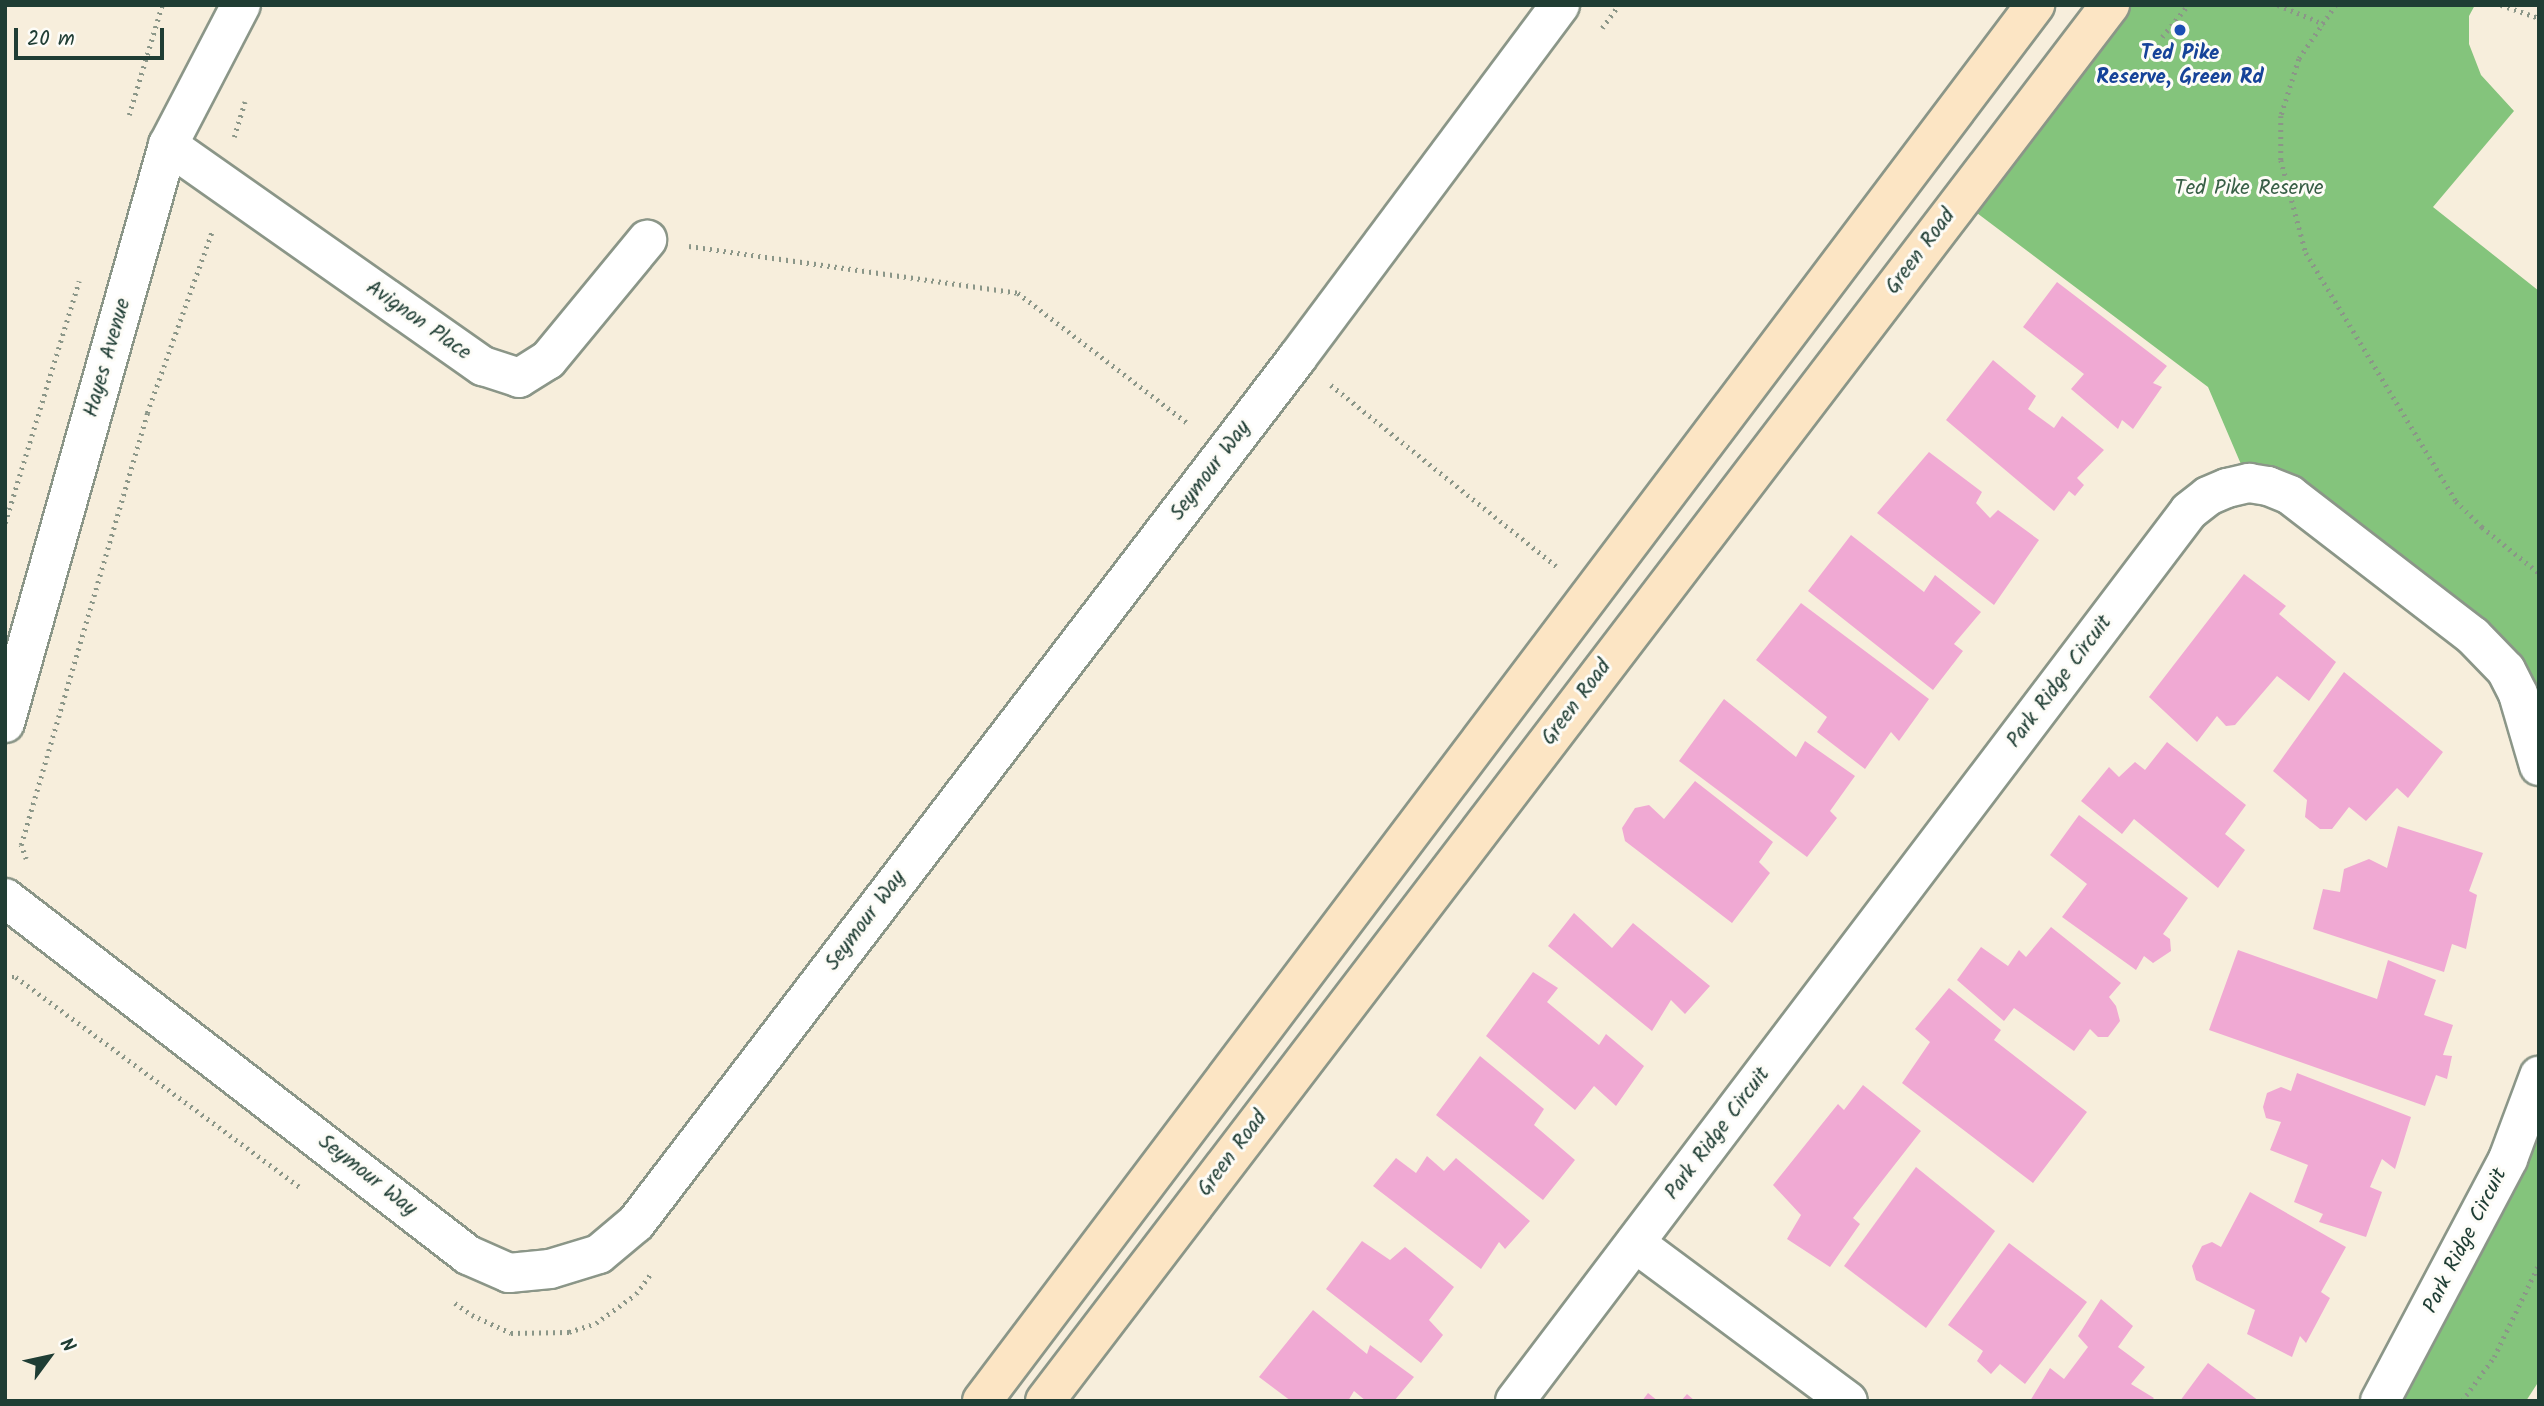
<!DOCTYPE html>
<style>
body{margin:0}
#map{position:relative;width:2544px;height:1406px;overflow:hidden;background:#f7eedc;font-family:Kalam,sans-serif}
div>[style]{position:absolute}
.green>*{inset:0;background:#84c47c}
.building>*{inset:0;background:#f0a9d3}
.path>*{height:4.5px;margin-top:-2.25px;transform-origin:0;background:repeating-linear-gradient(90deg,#8b9688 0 2px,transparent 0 7px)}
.roads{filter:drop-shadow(2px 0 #8b9688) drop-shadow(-2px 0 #8b9688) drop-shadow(0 2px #8b9688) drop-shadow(0 -2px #8b9688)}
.minor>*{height:38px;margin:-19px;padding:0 19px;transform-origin:19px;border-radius:19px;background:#fff}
.secondary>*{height:38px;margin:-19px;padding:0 19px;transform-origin:19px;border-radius:19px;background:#fce5c4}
.dots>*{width:19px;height:19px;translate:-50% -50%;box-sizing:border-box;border:4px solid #fdfcf7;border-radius:50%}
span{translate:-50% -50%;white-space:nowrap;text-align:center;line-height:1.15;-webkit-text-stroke:6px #fdfcf7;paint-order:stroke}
.transit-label{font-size:21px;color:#164399;font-weight:700}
.park-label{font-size:21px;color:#385f46}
.street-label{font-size:21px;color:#1f3d34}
.frame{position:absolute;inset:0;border:7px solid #1f3d34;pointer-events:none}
.north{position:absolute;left:14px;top:1322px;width:70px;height:70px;-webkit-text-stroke:5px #fdfcf7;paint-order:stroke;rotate:57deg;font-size:19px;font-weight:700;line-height:28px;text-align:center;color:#1f3d34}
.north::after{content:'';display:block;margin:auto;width:24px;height:32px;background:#1f3d34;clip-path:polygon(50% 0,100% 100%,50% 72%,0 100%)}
.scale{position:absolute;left:14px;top:28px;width:150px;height:32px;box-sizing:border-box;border:4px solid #1f3d34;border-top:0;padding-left:9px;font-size:21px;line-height:24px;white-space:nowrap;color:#1f3d34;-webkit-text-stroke:5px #fdfcf7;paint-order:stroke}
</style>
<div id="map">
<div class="green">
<div style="clip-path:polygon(2110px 5px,2475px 5px,2469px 16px,2469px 44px,2481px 75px,2514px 111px,2433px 207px,2539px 291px,2539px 766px,2518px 694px,2249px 483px,2208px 387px,1961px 201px)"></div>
<div style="clip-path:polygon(2539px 1076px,2539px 1381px,2526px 1401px,2380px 1401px)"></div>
</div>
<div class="building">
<div style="clip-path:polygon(2057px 282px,2167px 366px,2153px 383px,2162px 387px,2133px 429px,2122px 420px,2118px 429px,2071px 389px,2084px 374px,2023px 327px)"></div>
<div style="clip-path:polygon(1993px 360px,2036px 396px,2028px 409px,2054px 428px,2062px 416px,2104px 450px,2077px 478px,2084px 485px,2075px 496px,2069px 491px,2054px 511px,1946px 420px)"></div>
<div style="clip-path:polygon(1929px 452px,1982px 492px,1976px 503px,1990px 518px,1998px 510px,2039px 540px,1994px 605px,1877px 513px)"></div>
<div style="clip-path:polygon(1851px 535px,1924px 592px,1935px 575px,1981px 612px,1954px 644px,1963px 651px,1933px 690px,1808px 591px)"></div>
<div style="clip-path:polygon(2244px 574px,2286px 606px,2279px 614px,2336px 662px,2309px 701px,2277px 676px,2235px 725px,2226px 726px,2217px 716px,2197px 742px,2149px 697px)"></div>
<div style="clip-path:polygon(1801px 603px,1929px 699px,1899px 741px,1891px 732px,1865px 769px,1817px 732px,1827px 717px,1756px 660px)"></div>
<div style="clip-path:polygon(2344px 672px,2443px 752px,2408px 798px,2397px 788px,2366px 821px,2349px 807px,2332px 829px,2320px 829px,2305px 817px,2307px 800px,2273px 771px)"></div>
<div style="clip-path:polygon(1724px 699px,1796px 757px,1805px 741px,1855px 776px,1830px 811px,1837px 818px,1807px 857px,1679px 761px)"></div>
<div style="clip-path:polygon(2167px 742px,2246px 805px,2225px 834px,2245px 850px,2218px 888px,2134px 819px,2122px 834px,2081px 801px,2109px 767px,2119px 777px,2135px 762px,2145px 770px)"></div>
<div style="clip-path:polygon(1695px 781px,1773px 842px,1759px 862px,1770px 873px,1732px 923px,1625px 841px,1622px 828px,1635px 808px,1649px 805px,1664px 819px)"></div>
<div style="clip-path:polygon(2079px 815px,2188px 898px,2163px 934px,2170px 939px,2171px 951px,2153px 963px,2144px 956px,2136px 970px,2062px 917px,2087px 884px,2050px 855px)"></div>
<div style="clip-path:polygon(2398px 826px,2483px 853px,2469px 891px,2477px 895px,2466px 949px,2452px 944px,2444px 972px,2313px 929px,2323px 889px,2340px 892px,2344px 869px,2369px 859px,2387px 868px)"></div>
<div style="clip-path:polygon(1574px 913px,1612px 948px,1633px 923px,1710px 986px,1685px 1014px,1671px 1000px,1652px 1031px,1548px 946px)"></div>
<div style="clip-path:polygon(2051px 927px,2121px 983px,2109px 997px,2116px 1006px,2120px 1021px,2108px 1037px,2098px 1037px,2090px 1029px,2074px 1051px,2014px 1008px,2004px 1021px,1957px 980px,1981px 947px,2008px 966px,2019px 950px,2026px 957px)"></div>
<div style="clip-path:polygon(2238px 950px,2377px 999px,2388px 960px,2436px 980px,2424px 1015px,2453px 1025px,2443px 1055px,2452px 1056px,2447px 1079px,2436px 1075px,2425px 1106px,2209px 1030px)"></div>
<div style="clip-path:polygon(1533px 972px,1558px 988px,1547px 1002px,1599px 1045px,1606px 1034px,1644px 1066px,1616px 1106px,1594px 1086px,1575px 1110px,1486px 1036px)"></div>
<div style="clip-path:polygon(1949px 988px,2001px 1030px,1994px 1040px,2087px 1112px,2033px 1183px,1902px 1083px,1930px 1042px,1915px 1029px)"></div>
<div style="clip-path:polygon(1480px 1056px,1544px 1109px,1534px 1125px,1575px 1160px,1543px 1200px,1436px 1115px)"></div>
<div style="clip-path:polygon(2297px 1073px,2411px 1117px,2395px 1169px,2382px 1159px,2370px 1187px,2382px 1192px,2366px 1237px,2319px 1222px,2323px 1214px,2294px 1202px,2308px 1165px,2270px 1150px,2281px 1122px,2266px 1118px,2263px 1107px,2267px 1093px,2281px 1087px,2291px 1091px)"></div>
<div style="clip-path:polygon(1863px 1085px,1921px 1131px,1853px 1218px,1860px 1224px,1830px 1267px,1787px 1239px,1801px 1215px,1773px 1185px,1838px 1104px,1844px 1110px)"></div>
<div style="clip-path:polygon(1427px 1156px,1444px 1171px,1456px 1158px,1530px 1221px,1505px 1249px,1499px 1242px,1481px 1269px,1373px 1186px,1396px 1158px,1416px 1173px)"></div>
<div style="clip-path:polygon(1916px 1167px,1995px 1231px,1926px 1328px,1844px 1266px)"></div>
<div style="clip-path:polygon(2250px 1192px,2346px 1247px,2321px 1292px,2330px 1298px,2306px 1343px,2300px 1336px,2292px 1357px,2247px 1334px,2255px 1310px,2196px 1280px,2192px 1266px,2202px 1246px,2212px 1242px,2221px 1247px)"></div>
<div style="clip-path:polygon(1362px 1241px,1390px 1260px,1405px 1247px,1454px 1287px,1429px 1320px,1443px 1335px,1421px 1363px,1326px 1289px)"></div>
<div style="clip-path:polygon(2009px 1243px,2087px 1302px,2025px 1384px,2000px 1364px,1991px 1374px,1977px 1361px,1983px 1351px,1948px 1325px)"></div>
<div style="clip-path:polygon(2101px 1299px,2133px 1326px,2118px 1347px,2145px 1367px,2131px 1384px,2154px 1398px,2151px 1401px,2030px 1401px,2050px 1368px,2064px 1379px,2088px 1347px,2078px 1336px)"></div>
<div style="clip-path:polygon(1313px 1310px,1367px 1354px,1370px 1345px,1414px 1377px,1394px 1401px,1366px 1401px,1354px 1391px,1348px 1401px,1291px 1401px,1259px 1377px)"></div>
<div style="clip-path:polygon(2208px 1363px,2259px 1401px,2180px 1401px)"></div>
<div style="clip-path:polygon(1648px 1393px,1658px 1401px,1642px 1401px)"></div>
<div style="clip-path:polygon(1687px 1394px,1695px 1401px,1681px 1401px)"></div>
</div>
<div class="path">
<div style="left:2278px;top:5px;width:50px;rotate:22.4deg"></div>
<div style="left:2336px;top:5px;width:65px;rotate:124.4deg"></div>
<div style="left:2299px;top:59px;width:60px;rotate:107.5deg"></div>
<div style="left:2281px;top:116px;width:44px;rotate:90deg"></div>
<div style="left:2281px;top:160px;width:96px;rotate:75deg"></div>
<div style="left:2306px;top:253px;width:290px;rotate:58.8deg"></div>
<div style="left:2456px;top:501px;width:37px;rotate:45deg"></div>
<div style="left:2482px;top:527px;width:73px;rotate:38.9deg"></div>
<div style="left:2501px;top:5px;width:40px;rotate:18.9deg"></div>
<div style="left:1602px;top:28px;width:29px;rotate:-54deg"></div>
<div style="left:2162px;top:37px;width:41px;rotate:-50.9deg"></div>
<div style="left:129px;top:115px;width:115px;rotate:-73.3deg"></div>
<div style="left:234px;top:137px;width:37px;rotate:-73deg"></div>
<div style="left:689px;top:246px;width:332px;rotate:8.1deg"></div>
<div style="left:1018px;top:293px;width:215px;rotate:37.5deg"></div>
<div style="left:1331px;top:385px;width:289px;rotate:38.8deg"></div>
<div style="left:5px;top:523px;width:253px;rotate:-73deg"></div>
<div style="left:26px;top:859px;width:15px;rotate:-110deg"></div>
<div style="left:21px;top:845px;width:450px;rotate:-73.7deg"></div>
<div style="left:147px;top:413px;width:195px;rotate:-70.3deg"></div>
<div style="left:5px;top:977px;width:11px"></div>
<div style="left:16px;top:977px;width:356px;rotate:36.5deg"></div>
<div style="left:455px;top:1303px;width:21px;rotate:35deg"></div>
<div style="left:472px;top:1315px;width:43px;rotate:24.8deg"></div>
<div style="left:511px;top:1333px;width:58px;rotate:-1deg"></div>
<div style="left:569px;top:1332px;width:28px;rotate:-18deg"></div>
<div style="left:596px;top:1323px;width:49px;rotate:-35.9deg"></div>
<div style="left:636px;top:1294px;width:26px;rotate:-54deg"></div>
<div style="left:2462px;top:1401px;width:54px;rotate:-54deg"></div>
<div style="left:2494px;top:1357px;width:103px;rotate:-64.2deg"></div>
</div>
<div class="roads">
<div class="minor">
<div style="left:168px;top:145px;width:385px;rotate:35.1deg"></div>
<div style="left:483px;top:366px;width:38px;rotate:18deg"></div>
<div style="left:519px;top:378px;width:34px;rotate:-32deg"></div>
<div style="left:548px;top:360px;width:156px;rotate:-50.5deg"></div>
<div style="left:5px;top:723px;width:601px;rotate:-74.25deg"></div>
<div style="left:168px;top:145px;width:158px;rotate:-62.5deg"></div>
<div style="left:5px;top:898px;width:585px;rotate:37.63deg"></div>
<div style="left:468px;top:1255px;width:45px;rotate:23.7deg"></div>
<div style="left:509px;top:1273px;width:41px;rotate:-5.6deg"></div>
<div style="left:550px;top:1269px;width:51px;rotate:-17deg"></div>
<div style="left:599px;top:1254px;width:48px;rotate:-40deg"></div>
<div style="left:636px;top:1223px;width:1089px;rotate:-52.61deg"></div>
<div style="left:1297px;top:358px;width:440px;rotate:-53.3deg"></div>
<div style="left:1635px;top:1243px;width:265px;rotate:36.6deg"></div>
<div style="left:1515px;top:1401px;width:1116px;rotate:-52.86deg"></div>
<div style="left:2189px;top:511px;width:24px;rotate:-38deg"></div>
<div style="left:2208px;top:496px;width:21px;rotate:-23deg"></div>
<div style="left:2227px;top:488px;width:23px;rotate:-13deg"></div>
<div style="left:2249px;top:483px;width:19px;rotate:9deg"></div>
<div style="left:2268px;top:486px;width:24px;rotate:22deg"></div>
<div style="left:2290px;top:495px;width:231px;rotate:37.6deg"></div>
<div style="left:2473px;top:636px;width:47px;rotate:45.9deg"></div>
<div style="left:2506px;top:670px;width:27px;rotate:63deg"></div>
<div style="left:2518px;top:694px;width:75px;rotate:73.7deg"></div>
<div style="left:2380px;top:1401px;width:274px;rotate:-62.1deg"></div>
<div style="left:2508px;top:1159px;width:89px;rotate:-69.5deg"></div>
</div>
<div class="secondary">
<div style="left:982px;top:1401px;width:1749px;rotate:-52.97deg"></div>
<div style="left:1045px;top:1401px;width:1756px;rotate:-52.66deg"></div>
</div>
</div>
<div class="dots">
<div style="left:2180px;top:30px;background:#1a4fb4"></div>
</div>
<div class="transit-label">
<span style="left:2180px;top:66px">Ted Pike<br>Reserve, Green Rd</span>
</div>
<div class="park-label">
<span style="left:2249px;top:189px">Ted Pike Reserve</span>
</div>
<div class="street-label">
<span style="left:1921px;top:252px;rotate:-53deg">Green Road</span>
<span style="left:418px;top:321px;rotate:35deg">Avignon Place</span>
<span style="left:108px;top:358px;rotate:-74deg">Hayes Avenue</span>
<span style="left:1211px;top:471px;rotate:-53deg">Seymour Way</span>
<span style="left:2060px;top:682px;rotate:-53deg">Park Ridge Circuit</span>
<span style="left:1577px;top:703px;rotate:-53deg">Green Road</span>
<span style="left:866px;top:921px;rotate:-53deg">Seymour Way</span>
<span style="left:1718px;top:1134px;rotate:-53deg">Park Ridge Circuit</span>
<span style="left:1233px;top:1154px;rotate:-53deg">Green Road</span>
<span style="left:367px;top:1176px;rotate:38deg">Seymour Way</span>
<span style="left:2466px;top:1241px;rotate:-63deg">Park Ridge Circuit</span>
</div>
<div class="frame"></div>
<div class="north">N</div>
<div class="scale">20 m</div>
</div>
